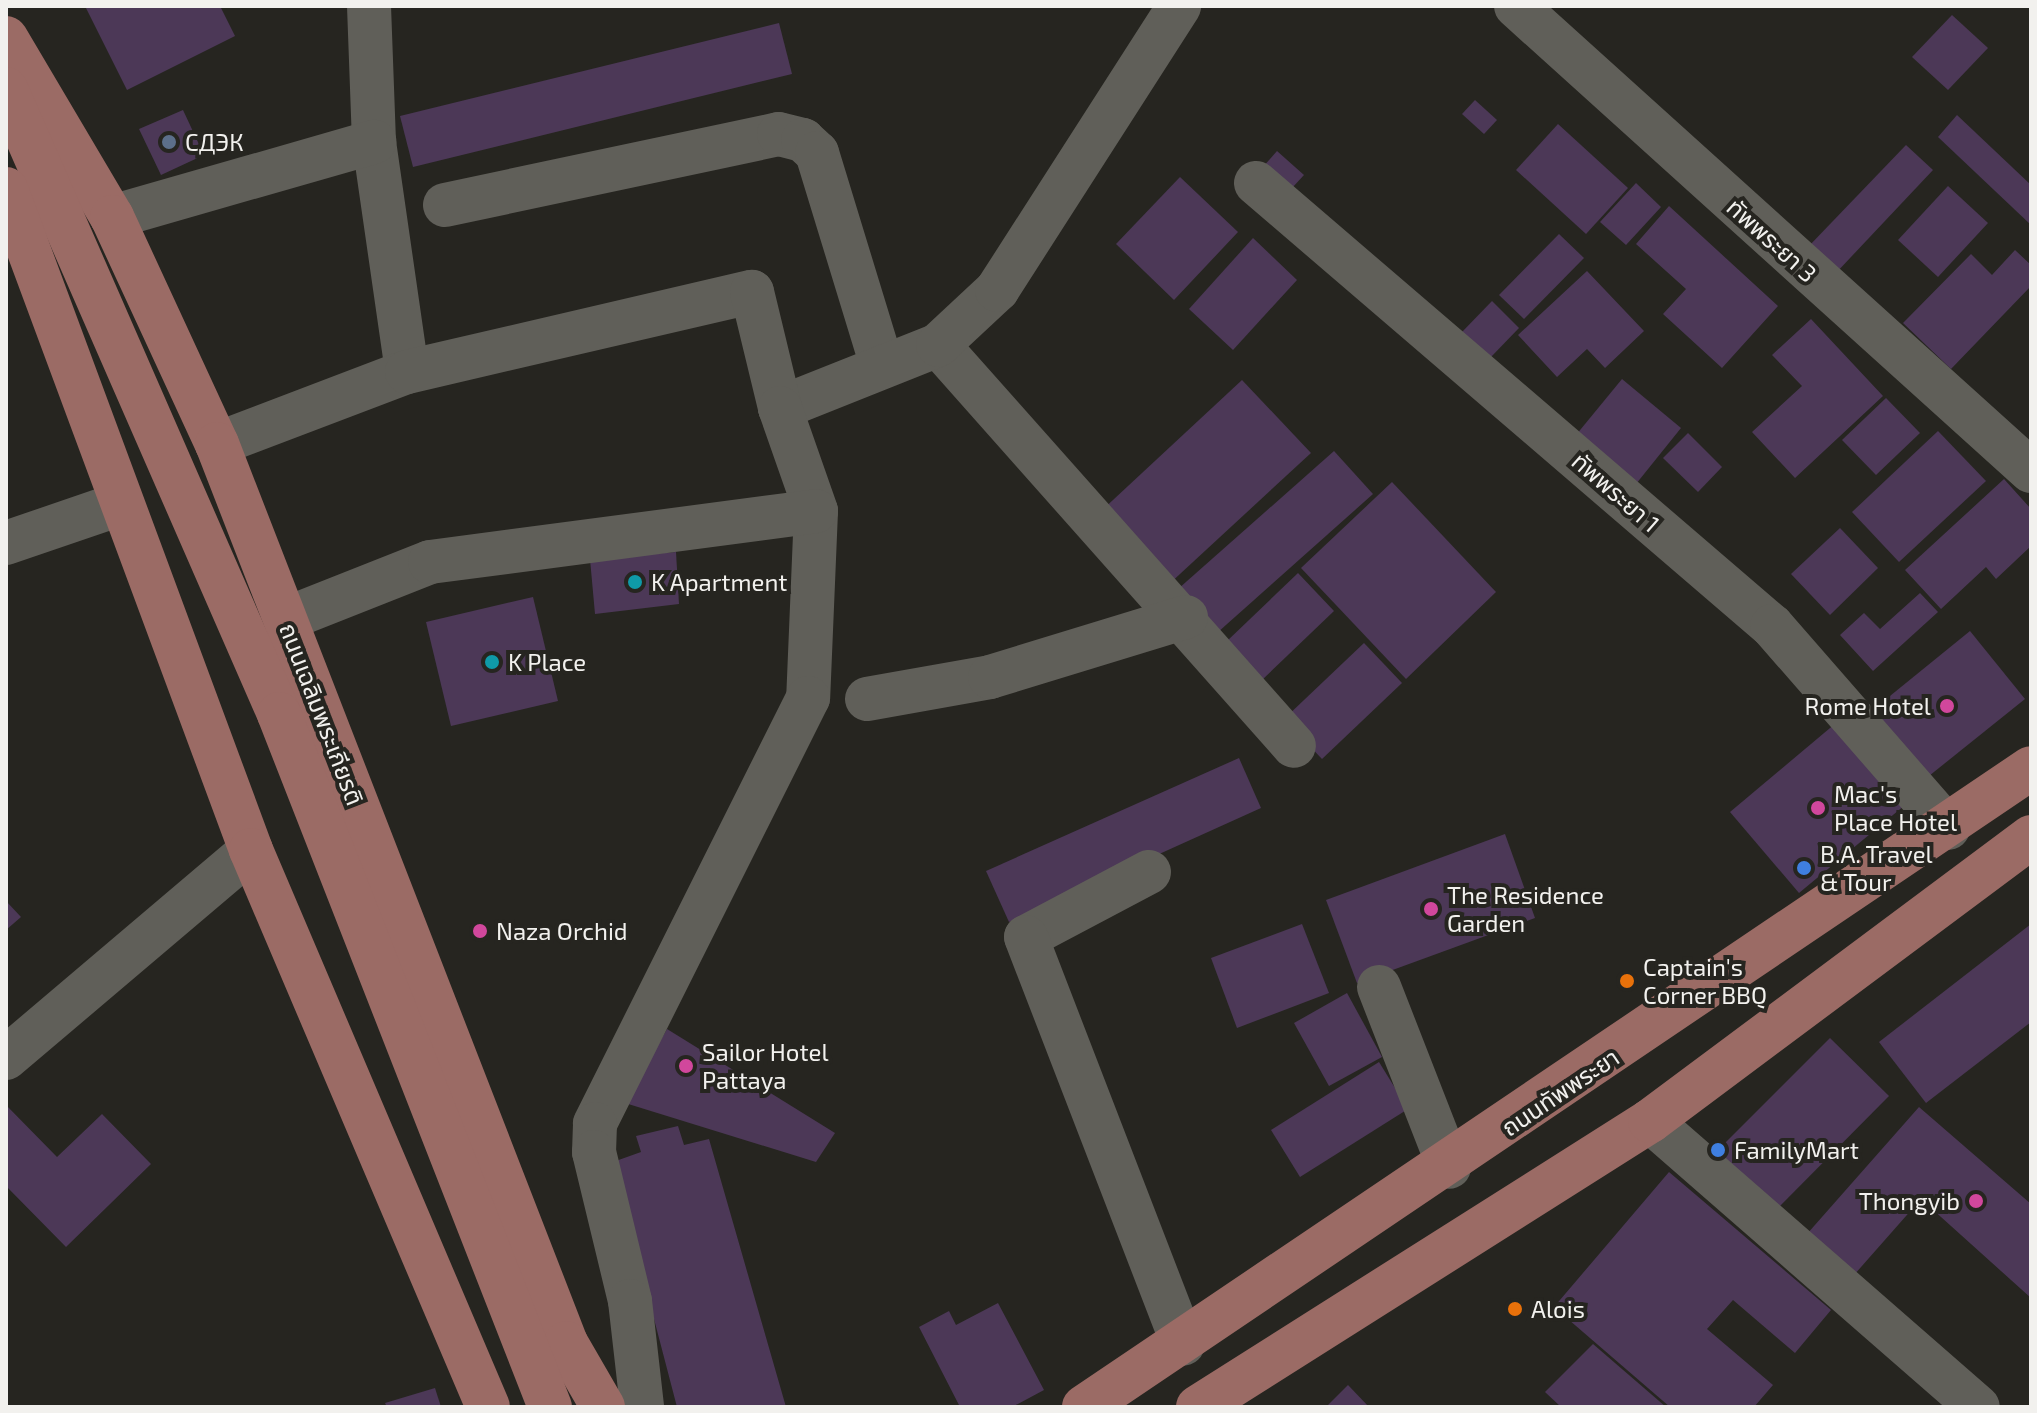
<!DOCTYPE html>
<meta charset="utf-8">
<style>
body{margin:0}
#map{position:relative;width:2037px;height:1413px;overflow:hidden;background:#262520;font-family:"Exo 2","Noto Sans Thai",sans-serif}
div>[style]{position:absolute}
.building>*{inset:0;background:#4c3857}
.minor>*{height:44px;margin:-22px;padding:0 22px;transform-origin:22px;border-radius:22px;background:#605f59}
.major>*{height:44px;margin:-22px;padding:0 22px;transform-origin:22px;border-radius:22px;background:#9b6b65}
.dots>*{width:22px;height:22px;translate:-50% -50%;box-sizing:border-box;border:4px solid #262520;border-radius:50%}
span{translate:-50% -50%;white-space:nowrap;text-align:center;line-height:1.15;-webkit-text-stroke:8px #262520;paint-order:stroke}
.poi-label{font-size:24px;color:#f2f1ee}
.left{translate:0 -50%;text-align:left}
.right{translate:-100% -50%;text-align:right}
.street-label{font-size:24px;color:#f2f1ee}
.frame{position:absolute;inset:0;border:8px solid #f2f1ee;pointer-events:none}
</style>
<div id="map">
<div class="building">
<div style="clip-path:polygon(85px 6px,220px 6px,235px 36px,127px 90px)"></div>
<div style="clip-path:polygon(1952px 15px,1988px 48px,1948px 90px,1912px 57px)"></div>
<div style="clip-path:polygon(779px 23px,792px 74px,413px 167px,400px 116px)"></div>
<div style="clip-path:polygon(1475px 100px,1497px 120px,1484px 134px,1462px 114px)"></div>
<div style="clip-path:polygon(183px 110px,204px 155px,161px 175px,139px 129px)"></div>
<div style="clip-path:polygon(1957px 115px,2031px 185px,2031px 225px,1938px 137px)"></div>
<div style="clip-path:polygon(1558px 124px,1628px 188px,1586px 234px,1516px 170px)"></div>
<div style="clip-path:polygon(1906px 145px,1933px 170px,1835px 274px,1808px 247px)"></div>
<div style="clip-path:polygon(1277px 151px,1304px 175px,1280px 201px,1253px 178px)"></div>
<div style="clip-path:polygon(1180px 177px,1238px 232px,1174px 300px,1116px 244px)"></div>
<div style="clip-path:polygon(1636px 183px,1661px 207px,1626px 245px,1600px 222px)"></div>
<div style="clip-path:polygon(1948px 186px,1988px 223px,1938px 277px,1898px 240px)"></div>
<div style="clip-path:polygon(1669px 206px,1778px 306px,1722px 368px,1663px 314px,1686px 289px,1636px 244px)"></div>
<div style="clip-path:polygon(1559px 234px,1584px 258px,1524px 319px,1499px 295px)"></div>
<div style="clip-path:polygon(1253px 238px,1297px 280px,1233px 350px,1189px 309px)"></div>
<div style="clip-path:polygon(2015px 250px,2031px 265px,2031px 286px,1951px 369px,1903px 323px,1971px 254px,1992px 275px)"></div>
<div style="clip-path:polygon(1587px 271px,1644px 331px,1605px 368px,1587px 349px,1557px 377px,1518px 335px)"></div>
<div style="clip-path:polygon(1492px 301px,1519px 328px,1490px 358px,1462px 332px)"></div>
<div style="clip-path:polygon(1811px 319px,1883px 396px,1795px 478px,1752px 432px,1802px 386px,1772px 355px)"></div>
<div style="clip-path:polygon(1622px 379px,1681px 428px,1636px 484px,1576px 435px)"></div>
<div style="clip-path:polygon(1242px 380px,1311px 453px,1167px 586px,1099px 513px)"></div>
<div style="clip-path:polygon(1886px 398px,1920px 433px,1876px 475px,1842px 440px)"></div>
<div style="clip-path:polygon(1938px 431px,1986px 481px,1899px 562px,1852px 512px)"></div>
<div style="clip-path:polygon(1688px 433px,1722px 467px,1698px 492px,1663px 458px)"></div>
<div style="clip-path:polygon(1334px 451px,1373px 494px,1208px 641px,1169px 597px)"></div>
<div style="clip-path:polygon(2004px 479px,2031px 509px,2031px 546px,1996px 579px,1986px 567px,1941px 609px,1905px 570px)"></div>
<div style="clip-path:polygon(1392px 482px,1496px 592px,1406px 679px,1301px 568px)"></div>
<div style="clip-path:polygon(1840px 528px,1878px 568px,1830px 615px,1791px 574px)"></div>
<div style="clip-path:polygon(676px 552px,679px 604px,595px 614px,590px 559px)"></div>
<div style="clip-path:polygon(1298px 573px,1334px 611px,1262px 680px,1226px 642px)"></div>
<div style="clip-path:polygon(1920px 593px,1938px 612px,1873px 671px,1840px 635px,1864px 613px,1880px 629px)"></div>
<div style="clip-path:polygon(533px 597px,558px 701px,451px 726px,426px 622px)"></div>
<div style="clip-path:polygon(1970px 631px,2025px 699px,1924px 780px,1869px 713px)"></div>
<div style="clip-path:polygon(1364px 643px,1402px 683px,1322px 759px,1284px 719px)"></div>
<div style="clip-path:polygon(1836px 723px,1905px 805px,1799px 893px,1730px 812px)"></div>
<div style="clip-path:polygon(1239px 758px,1261px 808px,1009px 922px,986px 871px)"></div>
<div style="clip-path:polygon(1505px 834px,1535px 918px,1357px 983px,1326px 900px)"></div>
<div style="clip-path:polygon(6px 901px,21px 917px,6px 930px)"></div>
<div style="clip-path:polygon(1302px 924px,1329px 993px,1237px 1028px,1211px 958px)"></div>
<div style="clip-path:polygon(2031px 924px,2031px 1022px,1926px 1103px,1879px 1042px)"></div>
<div style="clip-path:polygon(1347px 993px,1382px 1057px,1329px 1086px,1294px 1023px)"></div>
<div style="clip-path:polygon(667px 1029px,835px 1133px,816px 1162px,625px 1103px)"></div>
<div style="clip-path:polygon(1830px 1038px,1889px 1096px,1769px 1217px,1710px 1158px)"></div>
<div style="clip-path:polygon(1379px 1062px,1408px 1109px,1300px 1177px,1271px 1130px)"></div>
<div style="clip-path:polygon(6px 1105px,57px 1157px,102px 1114px,151px 1164px,66px 1247px,6px 1186px)"></div>
<div style="clip-path:polygon(1919px 1107px,2031px 1204px,2031px 1298px,1921px 1199px,1854px 1275px,1807px 1234px)"></div>
<div style="clip-path:polygon(678px 1126px,684px 1145px,709px 1139px,786px 1407px,677px 1407px,613px 1162px,641px 1152px,636px 1136px)"></div>
<div style="clip-path:polygon(1669px 1172px,1831px 1310px,1795px 1353px,1733px 1300px,1707px 1329px,1773px 1385px,1754px 1407px,1670px 1407px,1554px 1307px)"></div>
<div style="clip-path:polygon(998px 1303px,1044px 1390px,1012px 1407px,960px 1407px,919px 1327px,949px 1311px,956px 1325px)"></div>
<div style="clip-path:polygon(1593px 1344px,1666px 1407px,1561px 1407px,1545px 1392px)"></div>
<div style="clip-path:polygon(1348px 1385px,1369px 1407px,1326px 1407px)"></div>
<div style="clip-path:polygon(435px 1388px,441px 1407px,387px 1407px,385px 1403px)"></div>
</div>
<div class="minor">
<div style="left:369px;top:6px;width:136px;rotate:87.9deg"></div>
<div style="left:374px;top:142px;width:232px;rotate:81.8deg"></div>
<div style="left:1516px;top:6px;width:694px;rotate:42.08deg"></div>
<div style="left:1256px;top:183px;width:680px;rotate:40.65deg"></div>
<div style="left:1772px;top:626px;width:268px;rotate:48.9deg"></div>
<div style="left:445px;top:205px;width:341px;rotate:-12deg"></div>
<div style="left:779px;top:134px;width:25px;rotate:14deg"></div>
<div style="left:803px;top:140px;width:19px;rotate:43deg"></div>
<div style="left:817px;top:153px;width:223px;rotate:73deg"></div>
<div style="left:112px;top:217px;width:273px;rotate:-16deg"></div>
<div style="left:938px;top:345px;width:536px;rotate:48.4deg"></div>
<div style="left:780px;top:408px;width:170px;rotate:-21.7deg"></div>
<div style="left:938px;top:345px;width:81px;rotate:-43deg"></div>
<div style="left:997px;top:290px;width:337px;rotate:-57.3deg"></div>
<div style="left:217px;top:444px;width:203px;rotate:-20.8deg"></div>
<div style="left:407px;top:372px;width:354px;rotate:-13.1deg"></div>
<div style="left:752px;top:292px;width:119px;rotate:76.4deg"></div>
<div style="left:780px;top:408px;width:109px;rotate:70.7deg"></div>
<div style="left:816px;top:511px;width:187px;rotate:92.4deg"></div>
<div style="left:808px;top:698px;width:476px;rotate:116.6deg"></div>
<div style="left:595px;top:1124px;width:28px;rotate:92deg"></div>
<div style="left:594px;top:1152px;width:153px;rotate:76.4deg"></div>
<div style="left:630px;top:1301px;width:107px;rotate:83.5deg"></div>
<div style="left:6px;top:543px;width:120px;rotate:-18.9deg"></div>
<div style="left:286px;top:619px;width:155px;rotate:-21.6deg"></div>
<div style="left:430px;top:562px;width:389px;rotate:-7.5deg"></div>
<div style="left:867px;top:699px;width:125px;rotate:-10.1deg"></div>
<div style="left:990px;top:677px;width:205px;rotate:-17deg"></div>
<div style="left:1149px;top:872px;width:139px;rotate:152.1deg"></div>
<div style="left:1026px;top:937px;width:436px;rotate:68.9deg"></div>
<div style="left:1379px;top:987px;width:193px;rotate:68.7deg"></div>
<div style="left:6px;top:1058px;width:321px;rotate:-40.3deg"></div>
<div style="left:1650px;top:1121px;width:435px;rotate:41.1deg"></div>
</div>
<div class="major">
<div style="left:6px;top:38px;width:208px;rotate:59.4deg"></div>
<div style="left:112px;top:217px;width:250px;rotate:65.2deg"></div>
<div style="left:217px;top:444px;width:964px;rotate:68.78deg"></div>
<div style="left:566px;top:1343px;width:74px;rotate:60deg"></div>
<div style="left:6px;top:89px;width:682px;rotate:66.4deg"></div>
<div style="left:279px;top:714px;width:744px;rotate:68.64deg"></div>
<div style="left:6px;top:189px;width:705px;rotate:69.66deg"></div>
<div style="left:251px;top:850px;width:605px;rotate:66.95deg"></div>
<div style="left:1084px;top:1407px;width:1142px;rotate:-34.01deg"></div>
<div style="left:1198px;top:1407px;width:535px;rotate:-32.32deg"></div>
<div style="left:1650px;top:1121px;width:475px;rotate:-36.7deg"></div>
</div>
<div class="dots">
<div style="left:169px;top:142px;background:#5c6f8a"></div>
<div style="left:635px;top:582px;background:#0f9aa8"></div>
<div style="left:492px;top:662px;background:#0f9aa8"></div>
<div style="left:1947px;top:706px;background:#d1479c"></div>
<div style="left:1818px;top:808px;background:#d1479c"></div>
<div style="left:1804px;top:868px;background:#3f7fe0"></div>
<div style="left:1431px;top:909px;background:#d1479c"></div>
<div style="left:480px;top:931px;background:#d1479c"></div>
<div style="left:1627px;top:981px;background:#e8710a"></div>
<div style="left:686px;top:1066px;background:#d1479c"></div>
<div style="left:1718px;top:1150px;background:#3f7fe0"></div>
<div style="left:1976px;top:1201px;background:#d1479c"></div>
<div style="left:1515px;top:1309px;background:#e8710a"></div>
</div>
<div class="poi-label">
<span class="left" style="left:185px;top:142px">СДЭК</span>
<span class="left" style="left:651px;top:582px">K Apartment</span>
<span class="left" style="left:508px;top:662px">K Place</span>
<span class="right" style="left:1931px;top:706px">Rome Hotel</span>
<span class="left" style="left:1834px;top:808px">Mac's<br>Place Hotel</span>
<span class="left" style="left:1820px;top:868px">B.A. Travel<br>&amp; Tour</span>
<span class="left" style="left:1447px;top:909px">The Residence<br>Garden</span>
<span class="left" style="left:496px;top:931px">Naza Orchid</span>
<span class="left" style="left:1643px;top:981px">Captain's<br>Corner BBQ</span>
<span class="left" style="left:702px;top:1066px">Sailor Hotel<br>Pattaya</span>
<span class="left" style="left:1734px;top:1150px">FamilyMart</span>
<span class="right" style="left:1960px;top:1201px">Thongyib</span>
<span class="left" style="left:1531px;top:1309px">Alois</span>
</div>
<div class="street-label">
<span style="left:1772px;top:240px;rotate:42deg">ทัพพระยา 3</span>
<span style="left:1616px;top:492px;rotate:41deg">ทัพพระยา 1</span>
<span style="left:322px;top:714px;rotate:69deg">ถนนเฉลิมพระเกียรติ</span>
<span style="left:1560px;top:1092px;rotate:-34deg">ถนนทัพพระยา</span>
</div>
<div class="frame"></div>
</div>
